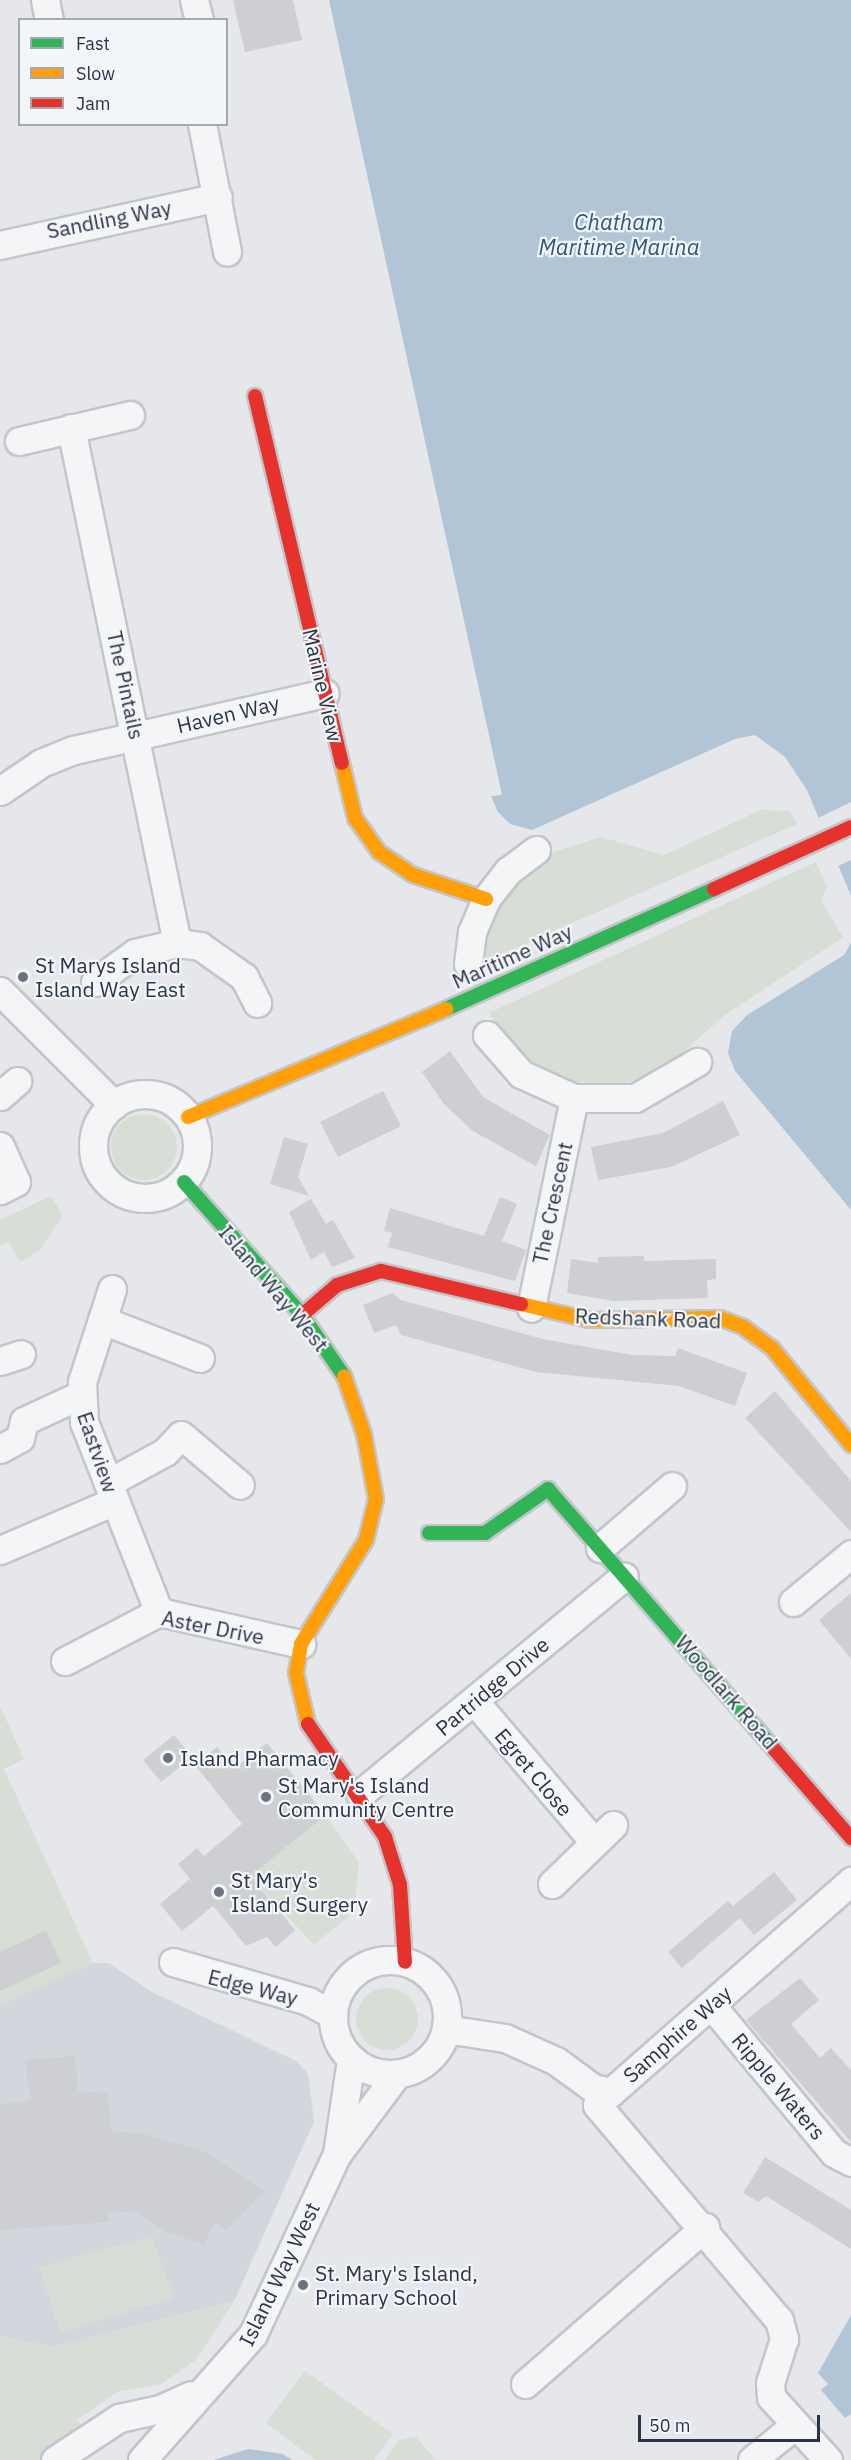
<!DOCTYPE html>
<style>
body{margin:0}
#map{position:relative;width:851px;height:2460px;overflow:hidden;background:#e5e7ea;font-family:"IBM Plex Sans",sans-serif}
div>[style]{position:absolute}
.built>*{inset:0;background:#d2d7dd}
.green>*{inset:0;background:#d6ded5}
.round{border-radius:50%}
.water>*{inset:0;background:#b1c5d6}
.pier>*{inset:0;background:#e5e7ea}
.building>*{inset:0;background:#cdcfd2}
.roads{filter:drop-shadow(2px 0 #c3c5c8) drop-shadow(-2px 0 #c3c5c8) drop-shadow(0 2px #c3c5c8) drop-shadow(0 -2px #c3c5c8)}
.street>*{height:27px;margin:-13.5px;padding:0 13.5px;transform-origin:13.5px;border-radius:13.5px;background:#f4f5f7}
.street>.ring{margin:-13.5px;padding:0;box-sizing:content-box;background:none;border:27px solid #f4f5f7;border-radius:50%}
.fast>*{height:14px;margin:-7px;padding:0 7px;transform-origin:7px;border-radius:7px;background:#30b455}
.slow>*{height:14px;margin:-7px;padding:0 7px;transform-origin:7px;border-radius:7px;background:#ff9f0a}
.jam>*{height:14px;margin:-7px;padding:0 7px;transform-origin:7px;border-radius:7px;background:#e5322d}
.dots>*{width:16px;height:16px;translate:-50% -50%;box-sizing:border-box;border:3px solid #f3f6f9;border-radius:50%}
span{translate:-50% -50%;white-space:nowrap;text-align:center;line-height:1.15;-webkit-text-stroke:4.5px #f3f6f9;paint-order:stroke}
.street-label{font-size:21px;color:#293546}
.poi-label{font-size:21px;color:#293546}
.left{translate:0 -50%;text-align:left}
.water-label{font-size:22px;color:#2f567d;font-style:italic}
.legend{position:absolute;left:18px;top:18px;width:210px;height:108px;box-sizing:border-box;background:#f3f6f9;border:2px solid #a2a9b1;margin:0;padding:8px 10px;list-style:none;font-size:18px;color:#293546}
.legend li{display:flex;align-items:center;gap:12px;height:30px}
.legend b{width:30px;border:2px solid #a2a9b1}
.scale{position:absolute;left:638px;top:2415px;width:182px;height:27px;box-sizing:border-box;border:3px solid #293546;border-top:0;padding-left:8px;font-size:18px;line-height:21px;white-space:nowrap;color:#293546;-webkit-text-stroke:4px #f3f6f9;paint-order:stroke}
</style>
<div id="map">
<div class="built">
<div style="clip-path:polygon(93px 1963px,109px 1963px,152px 1992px,296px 2061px,308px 2074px,314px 2122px,234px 2301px,54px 2347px,0 2336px,0 2005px)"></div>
</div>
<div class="green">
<div style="clip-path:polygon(761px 810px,790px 811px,797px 824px,479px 964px,479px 940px,494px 899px,547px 854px,601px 837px,664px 855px)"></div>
<div style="clip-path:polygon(816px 862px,827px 887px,821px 900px,843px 937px,725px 1015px,662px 1071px,615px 1086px,567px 1081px,517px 1053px,489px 1013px)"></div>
<div class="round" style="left:111px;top:1114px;width:66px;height:66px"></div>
<div style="clip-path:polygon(51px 1196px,63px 1216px,39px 1251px,20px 1262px,8px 1242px,0 1246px,0 1220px)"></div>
<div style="clip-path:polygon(0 1706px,24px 1759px,4px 1769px,93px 1963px,0 2005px)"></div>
<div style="clip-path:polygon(326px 1815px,359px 1863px,356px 1894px,352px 1914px,314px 1945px,249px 1875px)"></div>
<div class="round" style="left:356px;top:1988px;width:62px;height:62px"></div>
<div style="clip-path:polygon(152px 2236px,174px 2298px,60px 2333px,39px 2267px)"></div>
<div style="clip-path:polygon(234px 2301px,197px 2359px,161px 2384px,117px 2392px,77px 2420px,85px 2430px,43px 2460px,0 2460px,0 2336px,55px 2347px)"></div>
<div style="clip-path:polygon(305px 2371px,393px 2434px,374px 2460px,315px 2460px,266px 2423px)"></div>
<div style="clip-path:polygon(416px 2437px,436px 2460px,385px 2460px,399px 2440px)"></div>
</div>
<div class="water">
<div style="clip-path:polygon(329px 0,851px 0,851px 896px,807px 790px,785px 757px,755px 735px,735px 739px,532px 830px,510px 824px,498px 812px,491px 796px,502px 795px)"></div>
<div style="clip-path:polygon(851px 943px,851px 1210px,735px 1071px,728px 1053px,732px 1031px,747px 1015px,844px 955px)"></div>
<div style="clip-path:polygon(851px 2315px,851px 2414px,845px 2418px,821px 2390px,828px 2384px,818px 2373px)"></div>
<div style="clip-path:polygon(248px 2449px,283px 2454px,292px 2460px,214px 2460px)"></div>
</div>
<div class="pier">
<div style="clip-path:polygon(851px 802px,851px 860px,836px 867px,816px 819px)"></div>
</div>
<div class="building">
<div style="clip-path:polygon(233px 0,293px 0,302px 40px,245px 52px)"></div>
<div style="clip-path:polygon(450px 1051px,483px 1097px,550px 1135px,536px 1166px,473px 1131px,444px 1104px,422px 1072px)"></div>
<div style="clip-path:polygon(383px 1091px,401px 1126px,338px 1157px,320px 1122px)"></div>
<div style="clip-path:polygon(723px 1101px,740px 1135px,671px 1167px,598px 1180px,591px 1147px,663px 1133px)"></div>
<div style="clip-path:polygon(284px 1137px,308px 1144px,298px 1177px,309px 1196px,270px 1184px)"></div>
<div style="clip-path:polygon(500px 1197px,517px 1204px,502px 1241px,526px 1250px,515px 1281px,388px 1247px,392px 1233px,384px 1231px,390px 1208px,484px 1236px)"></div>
<div style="clip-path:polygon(311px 1199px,326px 1224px,333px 1220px,355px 1258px,332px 1267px,324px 1252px,311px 1260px,289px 1212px)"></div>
<div style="clip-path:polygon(644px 1256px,644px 1261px,716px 1259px,716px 1279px,707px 1280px,708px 1298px,613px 1301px,567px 1293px,571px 1259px,598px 1263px,598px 1257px)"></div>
<div style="clip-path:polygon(392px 1293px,401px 1300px,543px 1339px,632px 1355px,675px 1356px,678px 1348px,747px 1373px,735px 1406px,679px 1386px,536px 1372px,401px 1335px,396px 1325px,374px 1333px,363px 1305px)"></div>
<div style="clip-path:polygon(775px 1391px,851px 1481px,851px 1532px,745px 1418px)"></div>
<div style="clip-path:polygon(851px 1593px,851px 1659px,819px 1620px)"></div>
<div style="clip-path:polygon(174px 1735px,192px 1757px,161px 1782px,143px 1760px)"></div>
<div style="clip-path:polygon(267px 1743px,326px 1815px,250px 1876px,295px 1930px,276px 1947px,267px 1937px,246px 1946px,213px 1906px,182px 1931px,160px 1904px,190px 1879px,178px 1864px,197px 1848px,204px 1856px,242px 1824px,195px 1765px,217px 1747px,234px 1769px)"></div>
<div style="clip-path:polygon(774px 1872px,797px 1900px,754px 1935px,740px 1918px,682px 1968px,668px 1952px,728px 1901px,733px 1906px)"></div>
<div style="clip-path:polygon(46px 1931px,61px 1963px,0 1991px,0 1952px)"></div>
<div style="clip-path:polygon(800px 1978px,819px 2000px,791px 2024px,820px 2058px,831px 2048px,851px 2070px,851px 2142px,746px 2020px)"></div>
<div style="clip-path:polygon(75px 2056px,78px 2091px,107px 2093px,112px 2131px,144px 2134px,203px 2151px,264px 2191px,226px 2231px,215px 2221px,204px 2245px,167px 2232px,136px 2211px,108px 2213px,109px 2222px,0 2230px,0 2105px,31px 2100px,25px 2060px)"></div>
<div style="clip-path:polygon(765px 2157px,851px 2210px,851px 2249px,766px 2196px,758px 2202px,743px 2193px)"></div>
</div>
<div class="roads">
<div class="street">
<div style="left:45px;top:0;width:20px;rotate:79deg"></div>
<div style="left:194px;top:0;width:21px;rotate:76deg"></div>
<div style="left:202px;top:124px;width:130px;rotate:78.9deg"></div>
<div style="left:0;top:245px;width:223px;rotate:-12.4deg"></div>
<div style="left:71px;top:428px;width:526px;rotate:78.37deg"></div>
<div style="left:19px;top:441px;width:114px;rotate:-13.2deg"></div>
<div style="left:0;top:791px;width:50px;rotate:-34.3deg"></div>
<div style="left:41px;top:763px;width:35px;rotate:-22deg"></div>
<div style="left:74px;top:750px;width:257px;rotate:-12.8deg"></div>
<div style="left:468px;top:964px;width:32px;rotate:-83deg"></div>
<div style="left:472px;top:932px;width:36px;rotate:-67deg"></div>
<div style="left:486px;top:899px;width:36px;rotate:-52deg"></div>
<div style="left:508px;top:871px;width:35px;rotate:-37deg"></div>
<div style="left:95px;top:982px;width:49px;rotate:-35.9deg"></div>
<div style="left:135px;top:953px;width:43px;rotate:-13.4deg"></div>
<div style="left:177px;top:943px;width:23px;rotate:7deg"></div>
<div style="left:200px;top:946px;width:54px;rotate:35.2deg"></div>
<div style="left:244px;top:977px;width:29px;rotate:63deg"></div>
<div style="left:0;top:991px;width:161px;rotate:45deg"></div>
<div style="left:487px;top:1035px;width:52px;rotate:48.9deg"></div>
<div style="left:521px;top:1074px;width:58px;rotate:24.4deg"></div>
<div style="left:574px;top:1098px;width:214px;rotate:101.6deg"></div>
<div class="ring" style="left:93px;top:1094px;width:77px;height:77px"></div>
<div style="left:0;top:1096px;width:23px;rotate:-41deg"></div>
<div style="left:574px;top:1098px;width:61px"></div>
<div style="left:635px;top:1098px;width:72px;rotate:-30.1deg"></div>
<div style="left:0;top:1146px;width:39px;rotate:66deg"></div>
<div style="left:16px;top:1182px;width:18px;rotate:153deg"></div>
<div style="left:112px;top:1289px;width:98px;rotate:107.9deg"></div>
<div style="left:82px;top:1382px;width:40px;rotate:87.1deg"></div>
<div style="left:84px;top:1422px;width:204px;rotate:68.5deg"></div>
<div style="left:102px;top:1320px;width:105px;rotate:21.2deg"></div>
<div style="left:0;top:1361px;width:22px;rotate:-18deg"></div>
<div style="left:0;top:1449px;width:23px;rotate:-29deg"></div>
<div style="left:20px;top:1438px;width:17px;rotate:-77deg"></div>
<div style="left:24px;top:1421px;width:62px;rotate:-24.9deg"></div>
<div style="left:108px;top:1483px;width:65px;rotate:-28.5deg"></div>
<div style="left:165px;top:1452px;width:23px;rotate:-47deg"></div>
<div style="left:181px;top:1435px;width:77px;rotate:40.3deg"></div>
<div style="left:600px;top:1548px;width:95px;rotate:-40.7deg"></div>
<div style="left:0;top:1550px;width:125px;rotate:-23.1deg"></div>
<div style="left:793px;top:1602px;width:75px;rotate:-39.6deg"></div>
<div style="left:65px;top:1661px;width:106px;rotate:-27.5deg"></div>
<div style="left:159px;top:1612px;width:146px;rotate:12.7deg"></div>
<div style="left:475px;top:1702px;width:184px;rotate:49.6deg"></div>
<div style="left:360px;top:1794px;width:342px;rotate:-39.5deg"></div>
<div style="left:552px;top:1884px;width:85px;rotate:-44deg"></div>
<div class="ring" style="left:333px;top:1960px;width:87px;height:87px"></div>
<div style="left:173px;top:1962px;width:141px;rotate:16.1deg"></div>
<div style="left:308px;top:2001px;width:29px;rotate:29deg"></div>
<div style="left:711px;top:2005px;width:192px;rotate:50.3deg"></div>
<div style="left:834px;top:2153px;width:19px;rotate:28deg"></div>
<div style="left:446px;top:2029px;width:60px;rotate:8.7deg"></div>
<div style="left:505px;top:2038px;width:56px;rotate:24.3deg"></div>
<div style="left:556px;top:2061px;width:46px;rotate:36.1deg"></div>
<div style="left:593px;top:2088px;width:18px;rotate:13deg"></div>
<div style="left:611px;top:2092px;width:320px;rotate:-41.3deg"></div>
<div style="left:611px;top:2092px;width:19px;rotate:137deg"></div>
<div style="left:597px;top:2105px;width:282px;rotate:49.8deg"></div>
<div style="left:779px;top:2320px;width:20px;rotate:75deg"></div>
<div style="left:784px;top:2339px;width:46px;rotate:107.7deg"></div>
<div style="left:770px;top:2383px;width:14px;rotate:86deg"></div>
<div style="left:771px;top:2397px;width:85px;rotate:47.9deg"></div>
<div style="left:337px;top:2154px;width:96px;rotate:-81.6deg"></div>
<div style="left:525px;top:2384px;width:239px;rotate:-41.1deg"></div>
<div style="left:55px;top:2460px;width:77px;rotate:-33.3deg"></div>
<div style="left:119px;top:2418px;width:42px;rotate:-12.4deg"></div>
<div style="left:160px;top:2409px;width:34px;rotate:-24deg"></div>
<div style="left:142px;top:2460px;width:168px;rotate:-48.6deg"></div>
<div style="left:253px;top:2334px;width:199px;rotate:-65deg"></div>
<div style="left:337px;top:2154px;width:100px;rotate:-53.1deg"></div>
<div style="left:752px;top:2460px;width:54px;rotate:-39deg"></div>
</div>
<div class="fast">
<div style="left:446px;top:1009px;width:294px;rotate:-24.1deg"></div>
<div style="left:184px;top:1182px;width:178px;rotate:48.4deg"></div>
<div style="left:302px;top:1315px;width:74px;rotate:55.5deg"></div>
<div style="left:429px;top:1533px;width:56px"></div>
<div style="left:485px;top:1533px;width:77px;rotate:-34.9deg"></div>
<div style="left:548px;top:1489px;width:344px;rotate:49deg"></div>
</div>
<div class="slow">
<div style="left:342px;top:763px;width:57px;rotate:76.7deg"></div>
<div style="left:355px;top:818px;width:42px;rotate:54.8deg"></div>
<div style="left:379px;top:852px;width:41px;rotate:34.1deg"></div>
<div style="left:413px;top:875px;width:77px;rotate:18.2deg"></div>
<div style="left:188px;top:1117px;width:280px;rotate:-22.7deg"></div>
<div style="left:521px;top:1304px;width:71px;rotate:13.1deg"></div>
<div style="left:590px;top:1320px;width:130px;rotate:-0.9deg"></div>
<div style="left:720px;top:1318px;width:25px;rotate:21deg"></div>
<div style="left:743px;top:1327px;width:36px;rotate:36deg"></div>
<div style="left:772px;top:1348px;width:125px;rotate:50.8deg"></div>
<div style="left:308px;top:1724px;width:52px;rotate:-103.2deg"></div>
<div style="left:296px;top:1673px;width:29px;rotate:-80deg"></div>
<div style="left:301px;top:1644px;width:123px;rotate:-58deg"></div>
<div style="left:366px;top:1540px;width:42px;rotate:-76.3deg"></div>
<div style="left:376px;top:1499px;width:66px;rotate:-100.5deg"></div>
<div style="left:364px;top:1434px;width:61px;rotate:-109deg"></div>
</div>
<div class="jam">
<div style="left:255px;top:396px;width:377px;rotate:76.7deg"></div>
<div style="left:714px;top:889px;width:150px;rotate:-24.3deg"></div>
<div style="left:302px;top:1315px;width:46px;rotate:-40.6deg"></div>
<div style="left:337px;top:1285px;width:46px;rotate:-17.7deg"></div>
<div style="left:381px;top:1271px;width:144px;rotate:13.3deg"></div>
<div style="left:308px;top:1724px;width:137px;rotate:55.7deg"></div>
<div style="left:385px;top:1837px;width:50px;rotate:72.6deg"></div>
<div style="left:400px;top:1885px;width:77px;rotate:86.3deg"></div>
<div style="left:774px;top:1749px;width:118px;rotate:49.1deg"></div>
</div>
</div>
<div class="dots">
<div style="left:23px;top:977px;background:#6b737f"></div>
<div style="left:168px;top:1758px;background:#6b737f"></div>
<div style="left:266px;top:1797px;background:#6b737f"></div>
<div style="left:219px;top:1892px;background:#6b737f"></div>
<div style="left:303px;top:2285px;background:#6b737f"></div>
</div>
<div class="street-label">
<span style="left:109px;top:219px;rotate:-11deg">Sandling Way</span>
<span style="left:126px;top:685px;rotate:78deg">The Pintails</span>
<span style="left:323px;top:685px;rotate:77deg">Marine View</span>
<span style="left:228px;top:714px;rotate:-13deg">Haven Way</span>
<span style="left:512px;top:956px;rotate:-24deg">Maritime Way</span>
<span style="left:552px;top:1203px;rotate:-78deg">The Crescent</span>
<span style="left:274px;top:1288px;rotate:50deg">Island Way West</span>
<span style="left:648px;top:1318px;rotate:2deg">Redshank Road</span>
<span style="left:98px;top:1452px;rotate:71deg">Eastview</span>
<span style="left:213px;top:1627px;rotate:11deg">Aster Drive</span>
<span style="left:492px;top:1686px;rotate:-40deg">Partridge Drive</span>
<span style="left:727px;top:1692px;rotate:49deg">Woodlark Road</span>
<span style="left:534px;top:1772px;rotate:50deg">Egret Close</span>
<span style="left:253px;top:1987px;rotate:14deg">Edge Way</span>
<span style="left:677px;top:2034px;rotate:-41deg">Samphire Way</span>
<span style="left:779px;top:2086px;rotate:50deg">Ripple Waters</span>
<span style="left:279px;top:2274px;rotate:-64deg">Island Way West</span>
</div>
<div class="poi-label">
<span class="left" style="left:35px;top:977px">St Marys Island<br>Island Way East</span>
<span class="left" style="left:180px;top:1758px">Island Pharmacy</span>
<span class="left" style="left:278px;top:1797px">St Mary's Island<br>Community Centre</span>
<span class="left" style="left:231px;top:1892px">St Mary's<br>Island Surgery</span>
<span class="left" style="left:315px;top:2285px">St. Mary's Island,<br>Primary School</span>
</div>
<div class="water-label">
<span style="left:619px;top:234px">Chatham<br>Maritime Marina</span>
</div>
<ul class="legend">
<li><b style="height:8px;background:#30b455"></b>Fast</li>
<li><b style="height:8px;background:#ff9f0a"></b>Slow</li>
<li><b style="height:8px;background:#e5322d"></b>Jam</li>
</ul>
<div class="scale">50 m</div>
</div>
